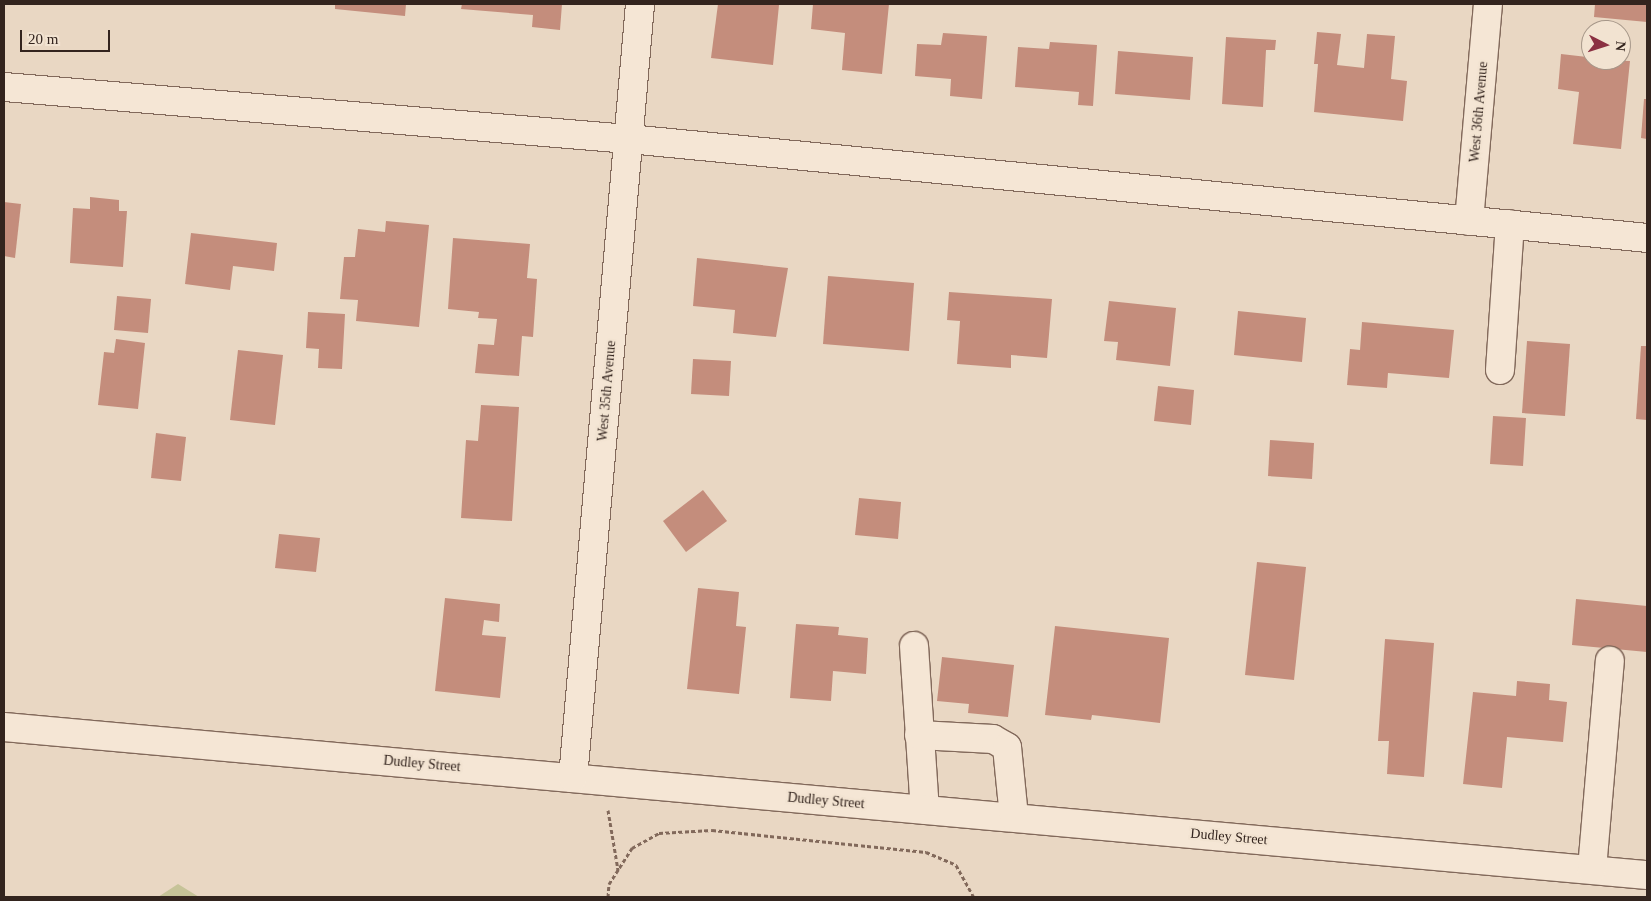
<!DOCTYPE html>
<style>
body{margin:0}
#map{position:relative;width:1651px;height:901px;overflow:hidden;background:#e9d7c3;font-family:Georgia,serif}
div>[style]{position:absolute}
.green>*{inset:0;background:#c6c398}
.building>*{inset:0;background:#c48d7c}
.path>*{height:3px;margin-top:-1.5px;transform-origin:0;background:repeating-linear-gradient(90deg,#82695b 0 4px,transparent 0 6.5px)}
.roads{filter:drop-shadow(1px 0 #82695b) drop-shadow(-1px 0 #82695b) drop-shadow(0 1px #82695b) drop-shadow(0 -1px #82695b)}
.minor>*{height:28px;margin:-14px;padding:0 14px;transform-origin:14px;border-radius:14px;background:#f5e6d5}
span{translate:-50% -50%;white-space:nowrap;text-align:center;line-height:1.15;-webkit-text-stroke:4.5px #f2e3d1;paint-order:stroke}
.street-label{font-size:14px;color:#33241e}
.frame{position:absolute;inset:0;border:5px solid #33241e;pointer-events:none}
.north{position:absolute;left:1581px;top:20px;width:50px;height:50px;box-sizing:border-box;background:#f2e3d1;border:1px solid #a69789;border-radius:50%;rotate:95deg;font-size:14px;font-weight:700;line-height:20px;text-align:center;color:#33241e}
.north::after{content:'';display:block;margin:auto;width:18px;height:22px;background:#8b3142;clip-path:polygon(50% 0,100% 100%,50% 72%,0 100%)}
.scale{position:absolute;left:20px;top:30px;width:90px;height:22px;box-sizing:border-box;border:2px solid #33241e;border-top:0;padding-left:6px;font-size:15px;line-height:18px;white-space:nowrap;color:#33241e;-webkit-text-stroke:4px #f2e3d1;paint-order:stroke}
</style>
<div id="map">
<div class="green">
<div style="clip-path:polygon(178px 884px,199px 897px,158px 897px)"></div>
</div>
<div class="building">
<div style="clip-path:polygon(335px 4px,406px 4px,405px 16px,335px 9px)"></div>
<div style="clip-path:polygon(462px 4px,562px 4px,560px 30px,532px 27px,533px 15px,461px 9px)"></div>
<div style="clip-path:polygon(718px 4px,779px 5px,773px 65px,711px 58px)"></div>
<div style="clip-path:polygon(813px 4px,889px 4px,882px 74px,842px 70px,845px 33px,811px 29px)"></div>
<div style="clip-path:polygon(1595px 4px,1647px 4px,1647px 22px,1594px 17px)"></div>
<div style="clip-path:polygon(1317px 32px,1341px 34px,1337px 65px,1364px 68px,1367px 34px,1395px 36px,1391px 79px,1407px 81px,1403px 121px,1314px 112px,1318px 64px,1314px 64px)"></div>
<div style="clip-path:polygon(943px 33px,987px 36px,982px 99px,950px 96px,951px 79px,915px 76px,917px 44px,941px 45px)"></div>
<div style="clip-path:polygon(1226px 37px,1276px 40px,1275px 50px,1266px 50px,1263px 107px,1222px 104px)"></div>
<div style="clip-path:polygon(1050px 42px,1097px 45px,1093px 106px,1078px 105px,1079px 92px,1015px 87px,1018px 47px,1049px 49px)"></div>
<div style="clip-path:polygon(1588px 43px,1591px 43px,1591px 60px,1630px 61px,1621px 149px,1573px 144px,1579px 92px,1558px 89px,1561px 54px,1587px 57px)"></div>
<div style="clip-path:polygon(1118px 51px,1193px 57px,1190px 100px,1115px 94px)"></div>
<div style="clip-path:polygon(1644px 99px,1647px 99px,1647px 139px,1641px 138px)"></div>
<div style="clip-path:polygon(90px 197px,119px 200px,119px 211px,127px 211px,123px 267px,70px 263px,73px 208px,90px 209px)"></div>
<div style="clip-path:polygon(4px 202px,21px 204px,15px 258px,4px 256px)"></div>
<div style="clip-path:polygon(386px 221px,429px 225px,419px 327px,356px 321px,358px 300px,340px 299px,344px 257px,355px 257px,358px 229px,385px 232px)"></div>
<div style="clip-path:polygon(191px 233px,277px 243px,274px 271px,233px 266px,230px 290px,185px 284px)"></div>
<div style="clip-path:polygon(453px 238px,530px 244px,527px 278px,537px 279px,533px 337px,522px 336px,519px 376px,475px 373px,478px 344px,494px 345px,497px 319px,478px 318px,479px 312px,448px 309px)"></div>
<div style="clip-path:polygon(697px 258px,788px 268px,776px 337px,733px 333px,735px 310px,693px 306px)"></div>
<div style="clip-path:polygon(828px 276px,914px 283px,909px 351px,823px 344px)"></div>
<div style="clip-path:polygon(949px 292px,1052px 299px,1047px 358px,1011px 355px,1011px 368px,957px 364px,960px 321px,947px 320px)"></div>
<div style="clip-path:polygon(117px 296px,151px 299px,148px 333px,114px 330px)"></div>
<div style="clip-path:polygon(1109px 301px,1176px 308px,1170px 366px,1116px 360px,1118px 342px,1104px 341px)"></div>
<div style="clip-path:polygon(1238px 311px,1306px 318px,1302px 362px,1234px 355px)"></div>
<div style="clip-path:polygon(308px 312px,345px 314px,342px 369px,318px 368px,319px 349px,306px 348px)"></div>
<div style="clip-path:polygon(1362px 322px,1454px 330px,1449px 378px,1388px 373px,1387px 388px,1347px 385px,1350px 349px,1360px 350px)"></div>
<div style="clip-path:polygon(116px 339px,145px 343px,138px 409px,98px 405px,104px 352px,114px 353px)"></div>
<div style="clip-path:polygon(1527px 341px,1570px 344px,1565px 416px,1522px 413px)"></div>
<div style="clip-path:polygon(1641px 346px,1647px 346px,1647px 420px,1636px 419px)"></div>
<div style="clip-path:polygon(238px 350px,283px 355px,275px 425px,230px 420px)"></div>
<div style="clip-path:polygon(693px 359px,731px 361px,729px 396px,691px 394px)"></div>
<div style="clip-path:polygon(1158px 386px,1194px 390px,1191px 425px,1154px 421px)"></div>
<div style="clip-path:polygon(481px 405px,519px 407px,512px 521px,461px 518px,466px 440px,478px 441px)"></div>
<div style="clip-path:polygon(1493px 416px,1526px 418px,1523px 466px,1490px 464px)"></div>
<div style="clip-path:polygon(156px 433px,186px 437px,181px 481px,151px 478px)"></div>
<div style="clip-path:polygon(1270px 440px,1314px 443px,1312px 479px,1268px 476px)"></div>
<div style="clip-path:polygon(703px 490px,727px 521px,686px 552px,663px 521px)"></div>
<div style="clip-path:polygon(859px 498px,901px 502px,898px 539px,855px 535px)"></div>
<div style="clip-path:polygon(279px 534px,320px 538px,316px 572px,275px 568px)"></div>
<div style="clip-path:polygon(1257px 562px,1306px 567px,1294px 680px,1245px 675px)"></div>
<div style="clip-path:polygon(698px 588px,739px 592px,736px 626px,746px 627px,739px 694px,687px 689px)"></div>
<div style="clip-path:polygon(445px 598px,500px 604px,499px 622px,484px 620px,482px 635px,506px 637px,500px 698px,435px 691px)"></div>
<div style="clip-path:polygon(1576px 599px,1647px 606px,1647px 652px,1572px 645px)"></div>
<div style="clip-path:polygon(796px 624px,839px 627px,838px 635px,868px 638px,866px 674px,833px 671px,831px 701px,790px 698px)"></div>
<div style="clip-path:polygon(1055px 626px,1169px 638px,1160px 723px,1092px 715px,1091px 720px,1045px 715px)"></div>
<div style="clip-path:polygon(1385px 639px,1434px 643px,1424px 777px,1387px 774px,1389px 741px,1378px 741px)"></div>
<div style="clip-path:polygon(942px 657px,1014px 665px,1008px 717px,968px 713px,969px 704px,937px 701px)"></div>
<div style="clip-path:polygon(1517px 681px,1550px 684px,1549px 700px,1567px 702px,1563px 742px,1507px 737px,1502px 788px,1463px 784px,1473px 692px,1516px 696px)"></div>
</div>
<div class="path">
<div style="left:608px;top:810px;width:61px;rotate:80.5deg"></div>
<div style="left:608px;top:897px;width:13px;rotate:-86deg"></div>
<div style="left:609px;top:884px;width:43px;rotate:-57.4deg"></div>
<div style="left:632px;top:848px;width:31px;rotate:-29deg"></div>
<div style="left:659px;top:833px;width:53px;rotate:-3.2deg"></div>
<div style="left:712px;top:830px;width:215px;rotate:5.9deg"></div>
<div style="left:926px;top:852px;width:33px;rotate:23deg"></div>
<div style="left:956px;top:865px;width:37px;rotate:61deg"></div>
</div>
<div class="roads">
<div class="minor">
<div style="left:4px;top:87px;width:627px;rotate:4.76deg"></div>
<div style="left:629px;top:139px;width:1023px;rotate:5.55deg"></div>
<div style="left:1469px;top:221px;width:218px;rotate:-85deg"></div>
<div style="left:1500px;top:370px;width:146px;rotate:-86.1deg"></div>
<div style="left:914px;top:646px;width:164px;rotate:86.2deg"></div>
<div style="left:4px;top:727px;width:1650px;rotate:5.15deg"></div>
<div style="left:919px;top:735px;width:74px;rotate:3.1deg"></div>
<div style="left:993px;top:739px;width:16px;rotate:30deg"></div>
<div style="left:1007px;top:747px;width:70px;rotate:84.3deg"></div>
<div style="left:573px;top:778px;width:777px;rotate:-85.05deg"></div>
<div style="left:1592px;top:869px;width:209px;rotate:-85.1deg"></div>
</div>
</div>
<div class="street-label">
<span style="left:1479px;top:112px;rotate:-85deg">West 36th Avenue</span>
<span style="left:607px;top:391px;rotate:-85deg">West 35th Avenue</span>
<span style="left:422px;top:764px;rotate:5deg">Dudley Street</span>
<span style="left:826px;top:801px;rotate:5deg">Dudley Street</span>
<span style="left:1229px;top:837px;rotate:5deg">Dudley Street</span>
</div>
<div class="frame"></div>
<div class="north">N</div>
<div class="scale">20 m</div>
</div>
